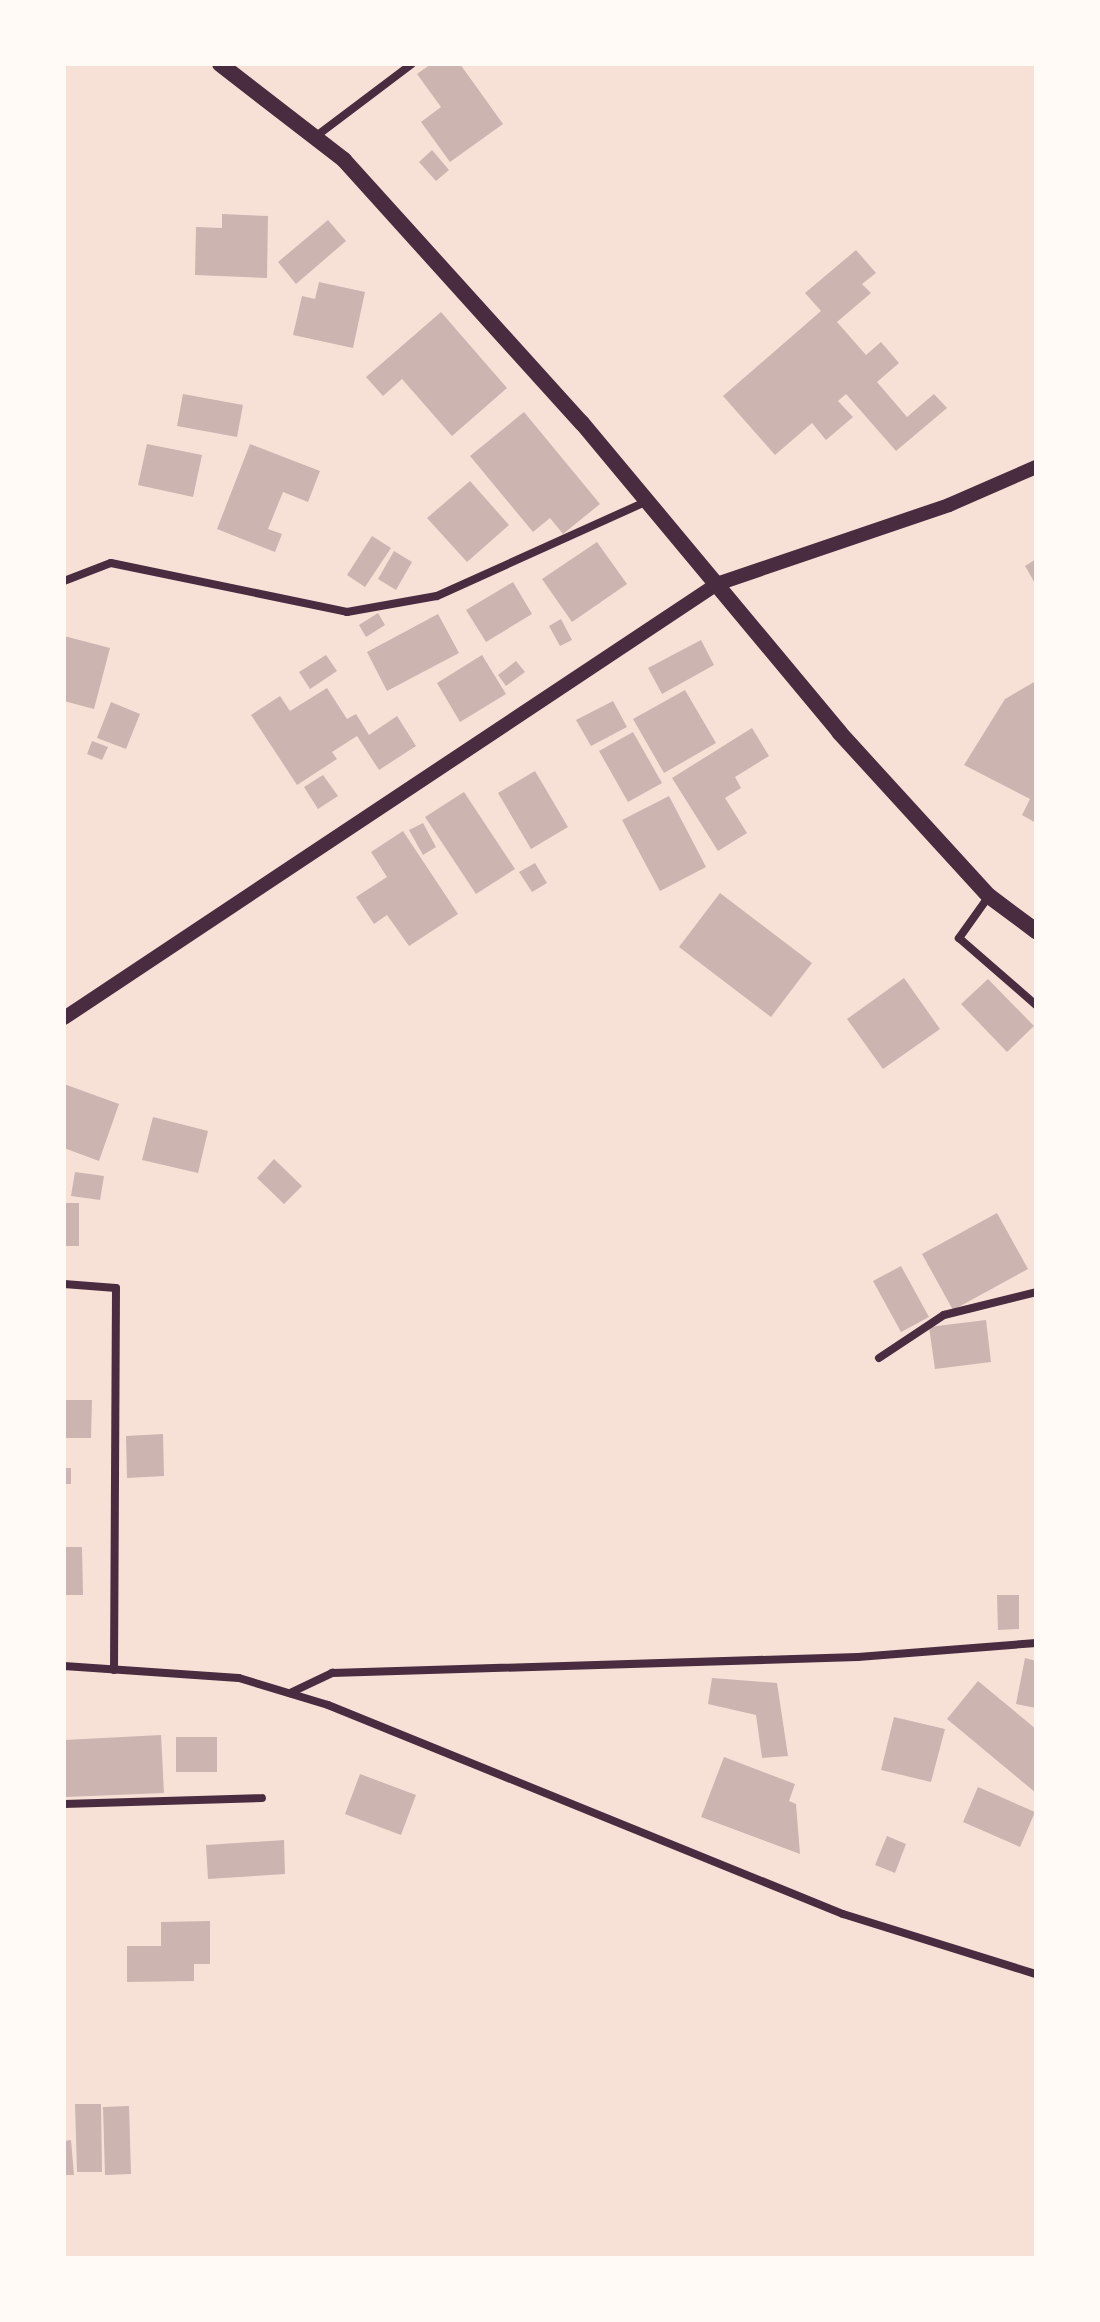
<!DOCTYPE html>
<style>
body{margin:0}
#map{position:relative;width:1100px;height:2322px;overflow:hidden;background:#f7e1d7;font-family:"Exo 2",sans-serif}
div>[style]{position:absolute}
.building>*{inset:0;background:#ccb4b1}
.minor>*{height:8px;margin:-4px;padding:0 4px;transform-origin:4px;border-radius:4px;background:#4a2c40}
.tertiary>*{height:14px;margin:-7px;padding:0 7px;transform-origin:7px;border-radius:7px;background:#4a2c40}
.secondary>*{height:16px;margin:-8px;padding:0 8px;transform-origin:8px;border-radius:8px;background:#4a2c40}
span{translate:-50% -50%;white-space:nowrap;text-align:center;line-height:1.15;-webkit-text-stroke:7px #fffaf5;paint-order:stroke}
.frame{position:absolute;inset:0;border:66px solid #fffaf5;pointer-events:none}
</style>
<div id="map">
<div class="building">
<div style="clip-path:polygon(431px 64px,460px 64px,503px 124px,450px 162px,421px 122px,441px 107px,417px 74px)"></div>
<div style="clip-path:polygon(432px 150px,449px 170px,436px 181px,419px 162px)"></div>
<div style="clip-path:polygon(222px 214px,268px 216px,267px 278px,195px 275px,196px 227px,222px 228px)"></div>
<div style="clip-path:polygon(328px 220px,346px 241px,296px 284px,278px 262px)"></div>
<div style="clip-path:polygon(856px 250px,876px 273px,862px 284px,871px 293px,837px 322px,866px 355px,881px 342px,899px 363px,877px 382px,907px 417px,934px 394px,947px 408px,896px 451px,846px 394px,838px 401px,853px 417px,826px 440px,812px 423px,775px 455px,723px 396px,821px 311px,805px 293px)"></div>
<div style="clip-path:polygon(319px 282px,365px 292px,353px 348px,293px 335px,302px 296px,315px 299px)"></div>
<div style="clip-path:polygon(441px 312px,507px 388px,452px 436px,402px 379px,383px 396px,366px 377px)"></div>
<div style="clip-path:polygon(183px 394px,243px 405px,237px 437px,177px 426px)"></div>
<div style="clip-path:polygon(524px 412px,600px 504px,563px 534px,550px 518px,533px 532px,470px 456px)"></div>
<div style="clip-path:polygon(147px 444px,202px 455px,193px 497px,138px 485px)"></div>
<div style="clip-path:polygon(250px 444px,320px 471px,308px 502px,283px 492px,268px 529px,282px 534px,275px 552px,217px 529px)"></div>
<div style="clip-path:polygon(470px 481px,509px 525px,467px 562px,427px 518px)"></div>
<div style="clip-path:polygon(372px 536px,391px 548px,365px 587px,347px 575px)"></div>
<div style="clip-path:polygon(597px 542px,627px 584px,572px 622px,542px 579px)"></div>
<div style="clip-path:polygon(394px 551px,412px 562px,396px 590px,378px 579px)"></div>
<div style="clip-path:polygon(1036px 559px,1036px 585px,1025px 566px)"></div>
<div style="clip-path:polygon(513px 582px,532px 614px,486px 642px,466px 610px)"></div>
<div style="clip-path:polygon(378px 613px,385px 625px,366px 637px,359px 625px)"></div>
<div style="clip-path:polygon(438px 614px,459px 653px,387px 691px,367px 652px)"></div>
<div style="clip-path:polygon(561px 619px,572px 640px,560px 646px,549px 626px)"></div>
<div style="clip-path:polygon(64px 636px,110px 648px,94px 709px,64px 701px)"></div>
<div style="clip-path:polygon(701px 640px,714px 665px,662px 694px,648px 668px)"></div>
<div style="clip-path:polygon(326px 655px,337px 671px,310px 689px,299px 672px)"></div>
<div style="clip-path:polygon(482px 655px,506px 694px,460px 722px,437px 683px)"></div>
<div style="clip-path:polygon(516px 661px,525px 672px,506px 686px,498px 675px)"></div>
<div style="clip-path:polygon(1036px 681px,1036px 823px,1022px 815px,1030px 799px,964px 765px,1005px 699px)"></div>
<div style="clip-path:polygon(327px 688px,347px 719px,356px 714px,369px 735px,397px 716px,416px 746px,379px 770px,357px 736px,332px 752px,337px 759px,297px 785px,251px 715px,280px 696px,290px 711px)"></div>
<div style="clip-path:polygon(685px 690px,716px 743px,664px 773px,633px 719px)"></div>
<div style="clip-path:polygon(613px 701px,627px 727px,591px 746px,576px 720px)"></div>
<div style="clip-path:polygon(111px 702px,140px 714px,126px 749px,97px 738px)"></div>
<div style="clip-path:polygon(752px 728px,769px 756px,735px 777px,741px 788px,725px 798px,747px 833px,718px 851px,672px 778px)"></div>
<div style="clip-path:polygon(633px 732px,662px 783px,628px 802px,599px 751px)"></div>
<div style="clip-path:polygon(92px 741px,108px 747px,102px 760px,87px 754px)"></div>
<div style="clip-path:polygon(535px 771px,568px 827px,531px 849px,498px 793px)"></div>
<div style="clip-path:polygon(323px 775px,338px 796px,318px 809px,304px 787px)"></div>
<div style="clip-path:polygon(464px 792px,515px 869px,476px 894px,425px 817px)"></div>
<div style="clip-path:polygon(669px 796px,706px 867px,660px 891px,622px 820px)"></div>
<div style="clip-path:polygon(423px 823px,436px 847px,423px 855px,409px 830px)"></div>
<div style="clip-path:polygon(403px 831px,458px 914px,409px 946px,387px 915px,374px 924px,356px 897px,387px 877px,371px 852px)"></div>
<div style="clip-path:polygon(535px 863px,547px 883px,532px 892px,519px 872px)"></div>
<div style="clip-path:polygon(720px 893px,812px 963px,771px 1017px,679px 947px)"></div>
<div style="clip-path:polygon(904px 978px,940px 1029px,883px 1069px,847px 1019px)"></div>
<div style="clip-path:polygon(988px 979px,1034px 1026px,1007px 1052px,961px 1004px)"></div>
<div style="clip-path:polygon(64px 1084px,119px 1104px,99px 1161px,64px 1148px)"></div>
<div style="clip-path:polygon(153px 1117px,208px 1131px,198px 1173px,142px 1160px)"></div>
<div style="clip-path:polygon(274px 1159px,302px 1186px,284px 1204px,257px 1178px)"></div>
<div style="clip-path:polygon(75px 1172px,104px 1176px,100px 1200px,71px 1196px)"></div>
<div style="clip-path:polygon(64px 1203px,79px 1203px,79px 1246px,64px 1246px)"></div>
<div style="clip-path:polygon(997px 1213px,1028px 1269px,953px 1310px,922px 1254px)"></div>
<div style="clip-path:polygon(901px 1266px,929px 1317px,901px 1332px,873px 1281px)"></div>
<div style="clip-path:polygon(986px 1320px,991px 1362px,935px 1369px,929px 1327px)"></div>
<div style="clip-path:polygon(64px 1400px,92px 1400px,91px 1438px,64px 1438px)"></div>
<div style="clip-path:polygon(163px 1434px,164px 1476px,127px 1478px,126px 1436px)"></div>
<div style="clip-path:polygon(64px 1468px,71px 1468px,71px 1484px,64px 1484px)"></div>
<div style="clip-path:polygon(64px 1547px,82px 1547px,83px 1595px,64px 1595px)"></div>
<div style="clip-path:polygon(997px 1595px,1019px 1595px,1019px 1629px,998px 1630px)"></div>
<div style="clip-path:polygon(1025px 1658px,1036px 1661px,1036px 1708px,1016px 1704px)"></div>
<div style="clip-path:polygon(712px 1678px,777px 1683px,788px 1756px,762px 1758px,756px 1715px,708px 1704px)"></div>
<div style="clip-path:polygon(978px 1681px,1036px 1729px,1036px 1793px,947px 1719px)"></div>
<div style="clip-path:polygon(894px 1717px,945px 1729px,931px 1782px,881px 1770px)"></div>
<div style="clip-path:polygon(161px 1735px,164px 1793px,66px 1797px,64px 1740px)"></div>
<div style="clip-path:polygon(176px 1737px,217px 1737px,217px 1772px,176px 1772px)"></div>
<div style="clip-path:polygon(724px 1757px,795px 1784px,789px 1801px,796px 1804px,800px 1854px,701px 1817px)"></div>
<div style="clip-path:polygon(360px 1774px,416px 1795px,401px 1835px,345px 1814px)"></div>
<div style="clip-path:polygon(978px 1787px,1035px 1812px,1020px 1847px,963px 1822px)"></div>
<div style="clip-path:polygon(887px 1836px,906px 1844px,895px 1873px,875px 1865px)"></div>
<div style="clip-path:polygon(284px 1840px,285px 1874px,208px 1879px,206px 1845px)"></div>
<div style="clip-path:polygon(210px 1921px,210px 1964px,194px 1964px,194px 1981px,127px 1982px,127px 1946px,161px 1946px,161px 1922px)"></div>
<div style="clip-path:polygon(75px 2104px,101px 2104px,102px 2172px,77px 2172px)"></div>
<div style="clip-path:polygon(129px 2106px,131px 2174px,105px 2175px,103px 2107px)"></div>
<div style="clip-path:polygon(71px 2140px,74px 2175px,64px 2175px,64px 2141px)"></div>
</div>
<div class="minor">
<div style="left:315px;top:137px;width:121px;rotate:-37deg"></div>
<div style="left:64px;top:581px;width:50px;rotate:-21deg"></div>
<div style="left:111px;top:563px;width:241px;rotate:11.7deg"></div>
<div style="left:347px;top:612px;width:91px;rotate:-10.1deg"></div>
<div style="left:437px;top:596px;width:230px;rotate:-24.3deg"></div>
<div style="left:989px;top:896px;width:52px;rotate:125.5deg"></div>
<div style="left:959px;top:938px;width:102px;rotate:41deg"></div>
<div style="left:64px;top:1284px;width:52px;rotate:4.4deg"></div>
<div style="left:116px;top:1288px;width:382px;rotate:90.3deg"></div>
<div style="left:879px;top:1358px;width:78px;rotate:-33.5deg"></div>
<div style="left:944px;top:1315px;width:95px;rotate:-14deg"></div>
<div style="left:64px;top:1666px;width:175px;rotate:3.9deg"></div>
<div style="left:239px;top:1678px;width:93px;rotate:16.9deg"></div>
<div style="left:328px;top:1705px;width:556px;rotate:22.09deg"></div>
<div style="left:843px;top:1914px;width:202px;rotate:17.3deg"></div>
<div style="left:290px;top:1693px;width:47px;rotate:-25.5deg"></div>
<div style="left:332px;top:1673px;width:526px;rotate:-1.74deg"></div>
<div style="left:858px;top:1657px;width:179px;rotate:-4.5deg"></div>
<div style="left:64px;top:1804px;width:198px;rotate:-1.7deg"></div>
</div>
<div class="tertiary">
<div style="left:64px;top:1018px;width:784px;rotate:-33.61deg"></div>
<div style="left:717px;top:584px;width:245px;rotate:-18.8deg"></div>
<div style="left:949px;top:505px;width:95px;rotate:-23.6deg"></div>
</div>
<div class="secondary">
<div style="left:220px;top:64px;width:157px;rotate:37.7deg"></div>
<div style="left:344px;top:160px;width:355px;rotate:47.9deg"></div>
<div style="left:582px;top:423px;width:402px;rotate:50.2deg"></div>
<div style="left:839px;top:732px;width:222px;rotate:47.6deg"></div>
<div style="left:989px;top:896px;width:59px;rotate:36.7deg"></div>
</div>
<div class="frame"></div>
</div>
